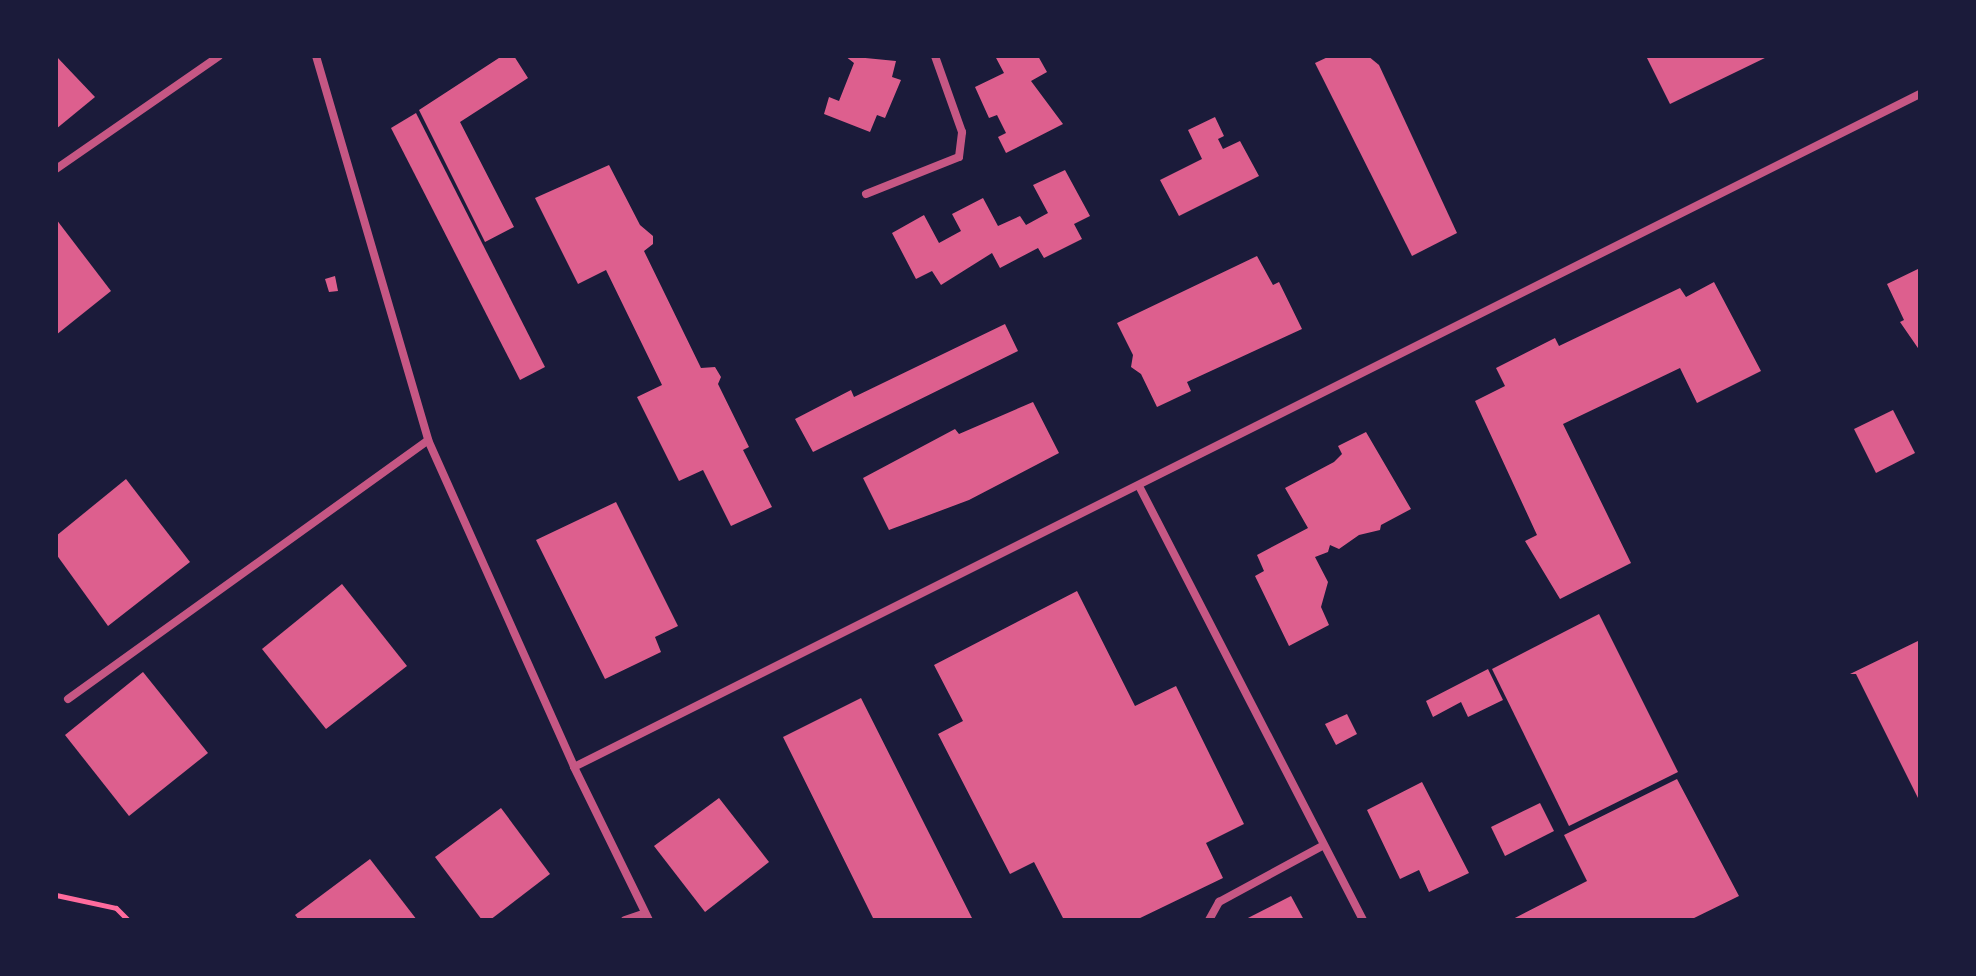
<!DOCTYPE html>
<style>
body{margin:0}
#map{position:relative;width:1976px;height:976px;overflow:hidden;background:#1b1b3a;font-family:Karla,sans-serif}
div>[style]{position:absolute}
.building>*{inset:0;background:#dd5f8e}
.path>*{height:5px;margin:-2.5px;padding:0 2.5px;transform-origin:2.5px;border-radius:2.5px;background:#ff6b9d}
.minor>*{height:8px;margin:-4px;padding:0 4px;transform-origin:4px;border-radius:4px;background:#c65784}
span{translate:-50% -50%;white-space:nowrap;text-align:center;line-height:1.15;-webkit-text-stroke:8px #1b1b3a;paint-order:stroke}
.frame{position:absolute;inset:0;border:58px solid #1b1b3a;pointer-events:none}
</style>
<div id="map">
<div class="building">
<div style="clip-path:polygon(56px 56px,95px 97px,56px 129px)"></div>
<div style="clip-path:polygon(502px 56px,514px 56px,528px 78px,460px 122px,514px 227px,485px 242px,419px 110px)"></div>
<div style="clip-path:polygon(845px 56px,896px 61px,892px 77px,901px 80px,885px 118px,877px 115px,870px 132px,824px 114px,829px 97px,839px 101px,854px 63px)"></div>
<div style="clip-path:polygon(995px 56px,1038px 56px,1047px 72px,1031px 81px,1063px 124px,1006px 153px,998px 137px,1006px 133px,997px 115px,989px 118px,975px 87px,1004px 73px)"></div>
<div style="clip-path:polygon(1330px 56px,1368px 56px,1379px 65px,1457px 233px,1412px 256px,1315px 63px)"></div>
<div style="clip-path:polygon(1646px 56px,1769px 56px,1670px 104px)"></div>
<div style="clip-path:polygon(416px 113px,545px 367px,520px 380px,391px 128px)"></div>
<div style="clip-path:polygon(1215px 117px,1224px 136px,1218px 139px,1223px 149px,1240px 141px,1259px 176px,1179px 216px,1160px 180px,1202px 159px,1188px 130px)"></div>
<div style="clip-path:polygon(609px 165px,640px 225px,653px 236px,653px 244px,644px 251px,701px 368px,715px 367px,721px 377px,718px 384px,749px 447px,743px 450px,772px 507px,731px 526px,703px 470px,679px 481px,637px 397px,662px 385px,606px 270px,578px 284px,535px 198px)"></div>
<div style="clip-path:polygon(1065px 170px,1090px 216px,1074px 224px,1082px 239px,1044px 258px,1038px 248px,1000px 268px,992px 253px,941px 285px,932px 271px,916px 279px,892px 233px,924px 215px,939px 243px,961px 231px,952px 214px,983px 198px,998px 226px,1020px 216px,1026px 225px,1048px 213px,1033px 185px)"></div>
<div style="clip-path:polygon(56px 219px,111px 291px,56px 335px)"></div>
<div style="clip-path:polygon(1257px 256px,1273px 285px,1279px 282px,1302px 329px,1187px 382px,1191px 391px,1157px 407px,1141px 374px,1131px 367px,1133px 355px,1117px 323px)"></div>
<div style="clip-path:polygon(1920px 268px,1920px 351px,1900px 322px,1904px 320px,1887px 284px)"></div>
<div style="clip-path:polygon(335px 276px,338px 291px,329px 292px,325px 279px)"></div>
<div style="clip-path:polygon(1714px 282px,1761px 371px,1697px 403px,1680px 368px,1563px 424px,1631px 563px,1560px 599px,1525px 541px,1537px 535px,1475px 401px,1505px 386px,1496px 368px,1555px 338px,1559px 346px,1680px 288px,1686px 297px)"></div>
<div style="clip-path:polygon(1005px 324px,1018px 351px,813px 452px,795px 419px,851px 390px,854px 397px)"></div>
<div style="clip-path:polygon(1033px 402px,1059px 453px,969px 500px,889px 530px,863px 478px,955px 429px,959px 434px)"></div>
<div style="clip-path:polygon(1893px 410px,1915px 453px,1876px 473px,1854px 429px)"></div>
<div style="clip-path:polygon(1366px 432px,1411px 509px,1381px 525px,1380px 530px,1359px 535px,1339px 549px,1330px 545px,1328px 552px,1315px 557px,1328px 582px,1321px 607px,1329px 625px,1289px 646px,1255px 576px,1264px 571px,1257px 555px,1308px 528px,1285px 488px,1334px 462px,1342px 454px,1338px 446px)"></div>
<div style="clip-path:polygon(126px 479px,190px 562px,108px 626px,56px 554px,56px 536px)"></div>
<div style="clip-path:polygon(616px 502px,678px 626px,655px 637px,661px 652px,605px 679px,536px 540px)"></div>
<div style="clip-path:polygon(342px 584px,407px 666px,326px 729px,262px 649px)"></div>
<div style="clip-path:polygon(1077px 591px,1135px 706px,1176px 686px,1244px 824px,1206px 843px,1223px 878px,1136px 920px,1064px 920px,1034px 862px,1010px 874px,938px 734px,963px 721px,934px 665px)"></div>
<div style="clip-path:polygon(1599px 614px,1678px 772px,1569px 826px,1492px 669px)"></div>
<div style="clip-path:polygon(1920px 640px,1920px 802px,1856px 674px,1850px 674px)"></div>
<div style="clip-path:polygon(1488px 669px,1503px 700px,1468px 717px,1461px 702px,1433px 717px,1426px 701px)"></div>
<div style="clip-path:polygon(143px 672px,208px 753px,129px 816px,65px 735px)"></div>
<div style="clip-path:polygon(861px 698px,926px 827px,973px 920px,874px 920px,783px 737px)"></div>
<div style="clip-path:polygon(1347px 714px,1357px 734px,1336px 745px,1325px 724px)"></div>
<div style="clip-path:polygon(1677px 779px,1739px 896px,1690px 920px,1511px 920px,1587px 881px,1564px 835px)"></div>
<div style="clip-path:polygon(1422px 782px,1469px 873px,1429px 892px,1419px 870px,1400px 879px,1367px 810px)"></div>
<div style="clip-path:polygon(719px 798px,769px 862px,705px 912px,654px 846px)"></div>
<div style="clip-path:polygon(1540px 803px,1554px 831px,1505px 856px,1491px 827px)"></div>
<div style="clip-path:polygon(501px 808px,550px 874px,490px 920px,482px 920px,435px 857px)"></div>
<div style="clip-path:polygon(370px 859px,417px 920px,299px 920px,295px 915px)"></div>
<div style="clip-path:polygon(1291px 896px,1304px 920px,1244px 920px)"></div>
</div>
<div class="path">
<div style="left:56px;top:895px;width:61px;rotate:12.2deg"></div>
<div style="left:116px;top:908px;width:17px;rotate:45deg"></div>
</div>
<div class="minor">
<div style="left:316px;top:56px;width:400px;rotate:73.7deg"></div>
<div style="left:428px;top:440px;width:358px;rotate:65.9deg"></div>
<div style="left:574px;top:767px;width:170px;rotate:63.9deg"></div>
<div style="left:56px;top:169px;width:198px;rotate:-34.7deg"></div>
<div style="left:866px;top:194px;width:100px;rotate:-21.7deg"></div>
<div style="left:959px;top:157px;width:25px;rotate:-83deg"></div>
<div style="left:962px;top:132px;width:81px;rotate:-109.6deg"></div>
<div style="left:1139px;top:486px;width:488px;rotate:62.7deg"></div>
<div style="left:68px;top:699px;width:443px;rotate:-35.7deg"></div>
<div style="left:574px;top:767px;width:1505px;rotate:-26.57deg"></div>
<div style="left:625px;top:920px;width:21px;rotate:-19deg"></div>
<div style="left:1209px;top:920px;width:21px;rotate:-61deg"></div>
<div style="left:1219px;top:902px;width:119px;rotate:-28.5deg"></div>
</div>
<div class="frame"></div>
</div>
